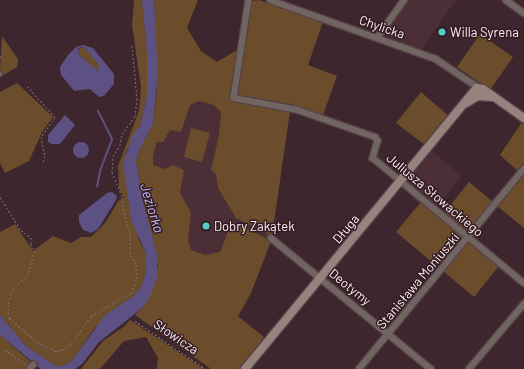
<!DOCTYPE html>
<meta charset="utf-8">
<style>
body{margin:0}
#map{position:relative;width:524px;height:369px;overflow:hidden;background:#3d262d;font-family:Barlow,sans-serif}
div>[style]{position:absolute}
.built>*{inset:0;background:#4c2e37}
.green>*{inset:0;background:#6b4d2b}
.water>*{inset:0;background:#5c5182}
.round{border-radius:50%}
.stream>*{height:1.5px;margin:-0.75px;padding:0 0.75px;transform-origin:0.75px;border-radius:0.75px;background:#5c5182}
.path>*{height:1px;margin-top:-0.5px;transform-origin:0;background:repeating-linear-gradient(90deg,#816c72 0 2px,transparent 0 4px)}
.roads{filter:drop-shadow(1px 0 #584249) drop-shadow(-1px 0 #584249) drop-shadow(0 1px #584249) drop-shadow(0 -1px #584249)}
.lane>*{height:3px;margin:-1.5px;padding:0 1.5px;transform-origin:1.5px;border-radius:1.5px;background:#706561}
.street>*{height:5.5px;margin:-2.75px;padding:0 2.75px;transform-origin:2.75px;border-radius:2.75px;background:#706561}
.secondary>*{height:8px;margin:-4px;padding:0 4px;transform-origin:4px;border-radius:4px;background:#96837e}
.dots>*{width:11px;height:11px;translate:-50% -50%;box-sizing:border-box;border:2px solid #321c23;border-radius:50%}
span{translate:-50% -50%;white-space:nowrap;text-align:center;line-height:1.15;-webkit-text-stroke:3px #321c23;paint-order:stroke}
.street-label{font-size:13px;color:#ffeff3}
.poi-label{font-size:13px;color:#ffeff3}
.left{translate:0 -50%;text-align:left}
.water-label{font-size:14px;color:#c7bbfa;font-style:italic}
</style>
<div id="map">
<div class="built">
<div style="clip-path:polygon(407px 0,456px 0,421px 50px,383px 35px)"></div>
<div style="clip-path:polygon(181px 95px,290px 111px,271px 240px,251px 293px,219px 350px,208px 365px,140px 319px,145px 314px,153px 156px,160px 134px)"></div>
<div style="clip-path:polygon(432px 151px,462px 176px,437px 207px,406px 181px)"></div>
</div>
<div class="green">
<div style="clip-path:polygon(134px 0,142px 0,147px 54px,147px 96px,140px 126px,126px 152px,139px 240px,146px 253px,146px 271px,142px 285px,134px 296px,116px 308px,94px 329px,71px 362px,63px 366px,55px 366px,25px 345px,0 315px,0 232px,15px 224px,33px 251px,53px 236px,71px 243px,81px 237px,91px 237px,105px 223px,119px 200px,124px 198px,119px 188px,118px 166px,139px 111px,141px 87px,132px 25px)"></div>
<div style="clip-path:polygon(154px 0,198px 0,187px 28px,201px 51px,217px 62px,239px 49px,231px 101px,290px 111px,272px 236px,236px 218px,218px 188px,216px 174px,211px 170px,219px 135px,221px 112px,214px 105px,199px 101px,190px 105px,181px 132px,170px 130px,163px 142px,157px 142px,153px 156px,153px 165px,165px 169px,173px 165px,184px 170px,180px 193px,191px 213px,188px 240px,191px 250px,205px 255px,220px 252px,232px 221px,271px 241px,251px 293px,238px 316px,265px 338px,239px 369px,211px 369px,135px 315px,141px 309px,158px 266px,143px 204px,136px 161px,139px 151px,153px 124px,157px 89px)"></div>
<div style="clip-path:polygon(259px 0,323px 22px,308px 65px,337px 76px,323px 115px,291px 104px,241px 97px,237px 93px,251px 1px)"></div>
<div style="clip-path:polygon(480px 34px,513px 57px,490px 90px,457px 67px)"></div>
<div style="clip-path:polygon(2px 36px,18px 59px,17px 67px,3px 75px,0 70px)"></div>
<div style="clip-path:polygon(79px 47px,85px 48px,99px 65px,98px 71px,79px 55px)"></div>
<div style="clip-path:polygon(17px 83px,53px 117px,42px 132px,29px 161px,5px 173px,0 163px,0 92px)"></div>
<div style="clip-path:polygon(421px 92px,449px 116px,425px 145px,396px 123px)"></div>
<div style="clip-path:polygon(522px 122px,524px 124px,524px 164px,518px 171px,500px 155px)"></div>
<div style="clip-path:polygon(191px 128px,210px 133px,202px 162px,184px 157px)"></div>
<div style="clip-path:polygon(523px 174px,524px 175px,524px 228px,497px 206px)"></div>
<div style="clip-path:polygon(469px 182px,493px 202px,468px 232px,444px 213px)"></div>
<div style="clip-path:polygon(421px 202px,464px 237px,438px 267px,396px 232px)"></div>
<div style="clip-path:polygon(468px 240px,499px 266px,474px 297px,443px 271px)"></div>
<div style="clip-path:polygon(130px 320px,133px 322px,204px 369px,157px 369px,158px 358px,146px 337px,124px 341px,100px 369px,81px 369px,103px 341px,125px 326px)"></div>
<div style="clip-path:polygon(0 335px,31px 362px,25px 369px,0 369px)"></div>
</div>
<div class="water">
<div style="clip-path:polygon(142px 0,154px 0,158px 74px,153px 124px,139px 151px,136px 161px,143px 203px,157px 254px,157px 278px,149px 299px,141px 309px,99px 342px,82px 364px,75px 369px,41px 369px,0 335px,0 315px,25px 345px,55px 366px,63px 366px,71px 362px,105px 315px,134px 296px,142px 285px,146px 271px,146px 253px,131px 220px,123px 163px,132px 137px,140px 126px,147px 96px,147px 54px)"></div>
<div style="clip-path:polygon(evenodd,83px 45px,93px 48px,114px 74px,114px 84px,104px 96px,99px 97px,90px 89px,74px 91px,61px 75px,60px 67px,68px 55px,76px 47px,83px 45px,81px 47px,85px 48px,99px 65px,98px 71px,79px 55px,78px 48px,81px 47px)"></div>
<div style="clip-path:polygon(65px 115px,75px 125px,60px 144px,52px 144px,48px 142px,48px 135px)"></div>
<div class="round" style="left:73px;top:142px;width:16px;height:16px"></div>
<div style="clip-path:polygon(112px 192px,117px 196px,116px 200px,98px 229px,91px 233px,83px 230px,79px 222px,79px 215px,107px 193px)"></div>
</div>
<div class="stream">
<div style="left:97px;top:187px;width:16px;rotate:-79deg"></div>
<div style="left:100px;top:171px;width:34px;rotate:-69deg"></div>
<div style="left:112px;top:139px;width:31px;rotate:-117deg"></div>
</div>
<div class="path">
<div style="left:0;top:56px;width:5px;rotate:53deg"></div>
<div style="left:27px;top:86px;width:42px;rotate:47.9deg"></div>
<div style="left:55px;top:117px;width:24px;rotate:125deg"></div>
<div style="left:41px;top:137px;width:19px;rotate:78deg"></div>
<div style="left:45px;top:156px;width:7px;rotate:106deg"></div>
<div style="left:0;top:197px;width:39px;rotate:58deg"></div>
<div style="left:21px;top:230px;width:13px;rotate:39deg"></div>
<div style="left:31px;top:238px;width:6px;rotate:90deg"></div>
<div style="left:31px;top:244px;width:8px;rotate:60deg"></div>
<div style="left:35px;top:251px;width:24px;rotate:107deg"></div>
<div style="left:28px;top:274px;width:23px;rotate:135deg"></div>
<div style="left:12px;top:290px;width:16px;rotate:105deg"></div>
<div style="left:8px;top:305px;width:13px;rotate:86deg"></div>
<div style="left:9px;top:318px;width:39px;rotate:40deg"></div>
<div style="left:39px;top:343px;width:18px;rotate:27deg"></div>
<div style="left:55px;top:351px;width:7px;rotate:-8deg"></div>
<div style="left:62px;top:350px;width:11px;rotate:-34deg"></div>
<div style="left:71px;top:344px;width:34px;rotate:-54deg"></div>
<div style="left:91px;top:316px;width:46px;rotate:-29.9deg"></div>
<div style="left:131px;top:293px;width:16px;rotate:-68deg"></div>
<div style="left:137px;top:278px;width:14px;rotate:-94deg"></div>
<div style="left:136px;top:264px;width:13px;rotate:-117deg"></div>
<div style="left:130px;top:252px;width:18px;rotate:-90deg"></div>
<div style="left:130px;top:234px;width:25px;rotate:-106deg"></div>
<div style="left:123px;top:210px;width:14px;rotate:-94deg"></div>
<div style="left:122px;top:196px;width:26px;rotate:-113deg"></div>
<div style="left:112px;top:172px;width:16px;rotate:-86deg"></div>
<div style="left:113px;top:156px;width:13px;rotate:-58deg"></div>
<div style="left:120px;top:145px;width:11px;rotate:-80deg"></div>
<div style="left:122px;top:134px;width:22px;rotate:-54deg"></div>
<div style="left:135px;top:116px;width:17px;rotate:-83deg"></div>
<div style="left:137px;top:99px;width:54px;rotate:-95.3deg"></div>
<div style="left:135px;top:321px;width:86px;rotate:34.1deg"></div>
<div style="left:5px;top:350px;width:27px;rotate:34deg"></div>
</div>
<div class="roads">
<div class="lane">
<div style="left:0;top:73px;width:1px;rotate:90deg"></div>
</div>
<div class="street">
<div style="left:249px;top:0;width:99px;rotate:98.7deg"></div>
<div style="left:234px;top:98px;width:65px;rotate:10.6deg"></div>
<div style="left:298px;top:110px;width:82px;rotate:19.3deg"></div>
<div style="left:375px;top:137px;width:5px;rotate:53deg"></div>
<div style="left:378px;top:141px;width:18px;rotate:106deg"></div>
<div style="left:373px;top:158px;width:196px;rotate:39.6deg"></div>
<div style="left:270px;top:0;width:176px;rotate:19.6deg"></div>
<div style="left:436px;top:59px;width:52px;rotate:34deg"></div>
<div style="left:506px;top:0;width:22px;rotate:36deg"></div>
<div style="left:377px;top:38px;width:47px;rotate:-54.6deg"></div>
<div style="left:271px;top:238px;width:207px;rotate:39.3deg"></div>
<div style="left:29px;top:369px;width:6px;rotate:-45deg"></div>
<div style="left:359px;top:369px;width:259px;rotate:-50.5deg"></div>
<div style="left:469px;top:369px;width:85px;rotate:-49.8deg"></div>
</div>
<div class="secondary">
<div style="left:466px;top:103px;width:14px;rotate:-30deg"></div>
<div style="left:478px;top:96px;width:14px;rotate:4deg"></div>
<div style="left:245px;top:369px;width:364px;rotate:-50.5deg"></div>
<div style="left:477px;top:88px;width:6px;rotate:9deg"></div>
<div style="left:483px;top:89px;width:50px;rotate:35.3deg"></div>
</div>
</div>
<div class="dots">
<div style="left:442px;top:32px;background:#53cdc9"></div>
<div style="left:206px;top:226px;background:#53cdc9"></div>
</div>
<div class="street-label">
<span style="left:382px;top:27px;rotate:19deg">Chylicka</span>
<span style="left:435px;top:195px;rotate:40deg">Juliusza Słowackiego</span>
<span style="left:346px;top:229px;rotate:-50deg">Długa</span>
<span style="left:418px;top:281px;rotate:-50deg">Stanisława Moniuszki</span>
<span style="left:350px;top:287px;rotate:39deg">Deotymy</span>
<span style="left:176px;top:337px;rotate:34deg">Słowicza</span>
</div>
<div class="poi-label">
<span class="left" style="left:450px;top:32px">Willa Syrena</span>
<span class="left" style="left:214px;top:226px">Dobry Zakątek</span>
</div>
<div class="water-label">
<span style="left:152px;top:208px;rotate:73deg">Jeziorka</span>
</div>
</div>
